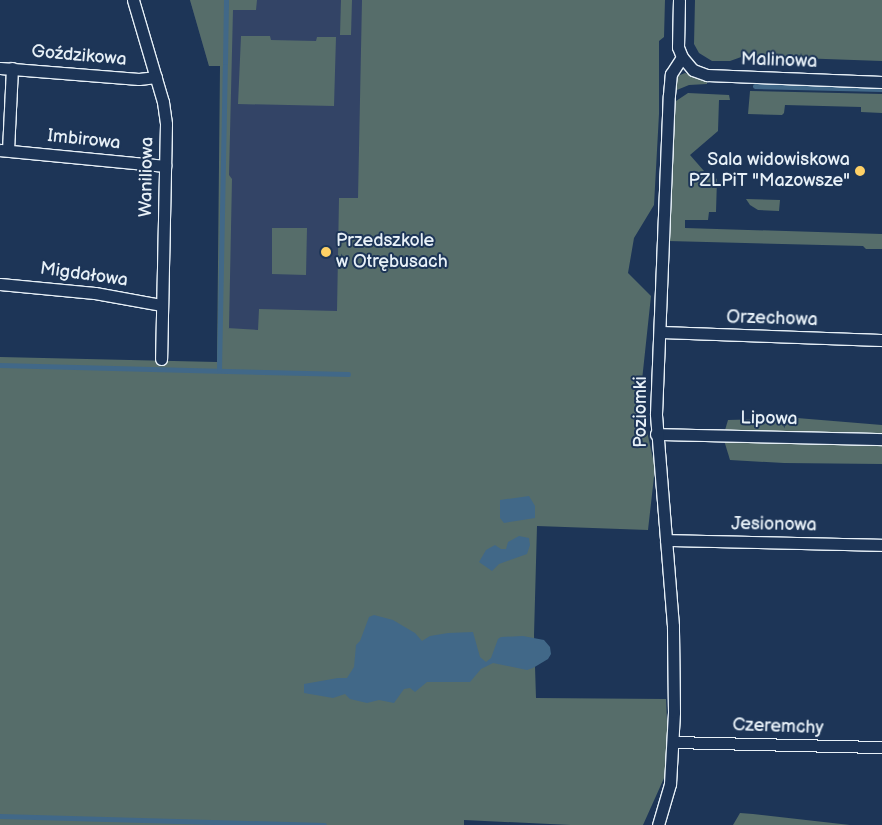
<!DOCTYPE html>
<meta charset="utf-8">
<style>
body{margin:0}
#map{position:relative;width:882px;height:825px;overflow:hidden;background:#1d3557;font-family:"Balsamiq Sans",sans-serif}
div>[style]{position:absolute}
.built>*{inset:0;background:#346}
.green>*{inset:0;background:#566d6a}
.water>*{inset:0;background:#416888}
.stream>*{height:4.5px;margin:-2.25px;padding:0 2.25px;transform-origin:2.25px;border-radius:2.25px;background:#416888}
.roads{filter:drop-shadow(1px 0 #e8f1f8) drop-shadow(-1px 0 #e8f1f8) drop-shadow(0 1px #e8f1f8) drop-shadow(0 -1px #e8f1f8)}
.minor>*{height:11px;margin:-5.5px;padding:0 5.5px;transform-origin:5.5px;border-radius:5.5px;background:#1d3557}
.dots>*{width:14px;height:14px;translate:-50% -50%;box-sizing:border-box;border:2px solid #1d3557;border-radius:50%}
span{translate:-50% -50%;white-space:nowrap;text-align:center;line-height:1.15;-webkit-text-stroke:4px #1d3557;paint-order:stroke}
.street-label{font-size:18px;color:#e8f1f8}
.poi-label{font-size:18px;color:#e8f1f8}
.right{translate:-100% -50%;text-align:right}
.left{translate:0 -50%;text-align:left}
</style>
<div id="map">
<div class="built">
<div style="clip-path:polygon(190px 0,367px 0,356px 366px,225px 363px,230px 65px,209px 66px)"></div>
</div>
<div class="green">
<div style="clip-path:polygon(190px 0,257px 0,256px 10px,233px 10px,229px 175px,232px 179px,229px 328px,227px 328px,258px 330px,259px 309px,337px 311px,339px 198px,358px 198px,362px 0,665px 0,664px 37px,659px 41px,659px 114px,654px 205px,634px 238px,628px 273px,651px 296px,640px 399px,655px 468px,648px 530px,537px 526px,534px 635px,536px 698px,666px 699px,669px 767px,643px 825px,571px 825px,464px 820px,464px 825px,0 825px,0 357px,217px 362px,220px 66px,209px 66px)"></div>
<div style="clip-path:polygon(341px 0,352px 0,351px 35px,340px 35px)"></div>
<div style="clip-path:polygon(695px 0,882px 0,882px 61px,744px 56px,730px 61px,712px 61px,699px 53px,694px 44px)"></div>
<div style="clip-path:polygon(241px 36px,270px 36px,271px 40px,316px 41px,317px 37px,336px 37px,334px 106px,238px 104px)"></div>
<div style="clip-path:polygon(685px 73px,707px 81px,707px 84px,689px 85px,672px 92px,675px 77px)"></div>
<div style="clip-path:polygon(750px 91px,882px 94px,882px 113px,861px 112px,861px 107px,785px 105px,784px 113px,782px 115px,748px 114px)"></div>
<div style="clip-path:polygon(688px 93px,729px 95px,730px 100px,719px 100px,718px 131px,690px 155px,704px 171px,717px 179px,716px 212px,709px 212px,708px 220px,685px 220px,685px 228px,882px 234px,882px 249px,866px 249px,863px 246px,668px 241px,673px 103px)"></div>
<div style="clip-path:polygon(746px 199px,780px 200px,779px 211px,758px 210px,750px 205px)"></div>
<div style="clip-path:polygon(272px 228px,307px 228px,306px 275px,272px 274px)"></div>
<div style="clip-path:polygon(797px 418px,882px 425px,882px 464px,784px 463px,730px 460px,723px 437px,728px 420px)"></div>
<div style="clip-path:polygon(740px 813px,753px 814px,850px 825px,733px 825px)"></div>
</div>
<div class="water">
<div style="clip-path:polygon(529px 496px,535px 506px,535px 518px,504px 523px,500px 518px,500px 500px)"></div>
<div style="clip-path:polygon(519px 536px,529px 538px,530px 545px,527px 554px,499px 564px,492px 571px,479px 562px,486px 550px,495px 545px,501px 549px,506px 549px,508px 542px)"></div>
<div style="clip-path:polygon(374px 615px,393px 620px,415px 633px,422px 641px,430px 636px,448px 633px,473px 632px,480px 657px,486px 662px,491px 658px,498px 639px,501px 637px,523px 636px,544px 640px,550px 647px,551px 654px,548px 659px,533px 668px,527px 670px,493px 663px,481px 669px,470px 682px,427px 682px,415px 692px,410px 688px,404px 689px,394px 703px,379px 700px,367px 703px,350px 699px,345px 694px,333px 698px,304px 693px,304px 684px,338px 678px,347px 678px,354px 667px,356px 645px,360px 641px,369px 617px)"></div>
</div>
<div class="stream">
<div style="left:225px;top:64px;width:64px;rotate:-89.1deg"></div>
<div style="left:755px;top:86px;width:127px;rotate:1.4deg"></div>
<div style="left:0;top:365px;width:348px;rotate:1.5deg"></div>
<div style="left:219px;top:370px;width:303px;rotate:-88.9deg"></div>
<div style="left:0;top:816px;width:324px;rotate:1.6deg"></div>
</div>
<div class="roads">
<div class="minor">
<div style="left:133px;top:0;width:106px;rotate:73.6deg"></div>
<div style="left:163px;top:102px;width:22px;rotate:82deg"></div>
<div style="left:166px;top:124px;width:235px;rotate:91.2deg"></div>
<div style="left:682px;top:57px;width:17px;rotate:50deg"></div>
<div style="left:693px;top:70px;width:15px;rotate:20deg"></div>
<div style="left:707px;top:75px;width:175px;rotate:2.3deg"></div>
<div style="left:0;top:68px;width:139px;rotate:4.5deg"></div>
<div style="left:139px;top:79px;width:17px;rotate:-7deg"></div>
<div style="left:0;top:150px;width:166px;rotate:5.5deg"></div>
<div style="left:8px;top:150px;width:82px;rotate:-87.2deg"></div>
<div style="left:0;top:284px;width:95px;rotate:5.4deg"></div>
<div style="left:95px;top:293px;width:68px;rotate:10.2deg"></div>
<div style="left:660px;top:332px;width:222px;rotate:2.1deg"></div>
<div style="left:656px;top:434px;width:226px;rotate:1.3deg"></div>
<div style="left:666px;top:540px;width:216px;rotate:1.3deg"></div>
<div style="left:673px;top:742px;width:209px;rotate:1.4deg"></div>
<div style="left:658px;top:825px;width:43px;rotate:-73.7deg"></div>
<div style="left:670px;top:784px;width:72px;rotate:-86.8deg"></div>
<div style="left:674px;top:712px;width:86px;rotate:-90.7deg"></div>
<div style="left:673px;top:626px;width:213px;rotate:-94.6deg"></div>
<div style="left:656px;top:414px;width:319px;rotate:-87.7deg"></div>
<div style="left:669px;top:95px;width:21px;rotate:-85deg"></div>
<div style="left:671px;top:74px;width:20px;rotate:-57deg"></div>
<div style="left:682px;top:57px;width:11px;rotate:-112deg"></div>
<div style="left:678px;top:47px;width:47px;rotate:-88.8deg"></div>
</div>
</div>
<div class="dots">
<div style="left:860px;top:171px;background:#ffd166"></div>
<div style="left:326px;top:252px;background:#ffd166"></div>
</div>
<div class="street-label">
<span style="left:79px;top:56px;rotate:5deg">Goździkowa</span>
<span style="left:779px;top:61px;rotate:2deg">Malinowa</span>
<span style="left:84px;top:140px;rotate:6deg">Imbirowa</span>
<span style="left:147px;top:177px;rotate:-89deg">Waniliowa</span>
<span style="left:84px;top:275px;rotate:8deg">Migdałowa</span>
<span style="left:772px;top:319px;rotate:2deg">Orzechowa</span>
<span style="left:641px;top:412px;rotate:-90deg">Poziomki</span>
<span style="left:769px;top:419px;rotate:1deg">Lipowa</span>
<span style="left:774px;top:525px;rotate:1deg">Jesionowa</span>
<span style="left:778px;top:727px;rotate:2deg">Czeremchy</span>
</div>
<div class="poi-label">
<span class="right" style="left:850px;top:171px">Sala widowiskowa<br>PZLPiT "Mazowsze"</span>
<span class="left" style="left:336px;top:252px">Przedszkole<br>w Otrębusach</span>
</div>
</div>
